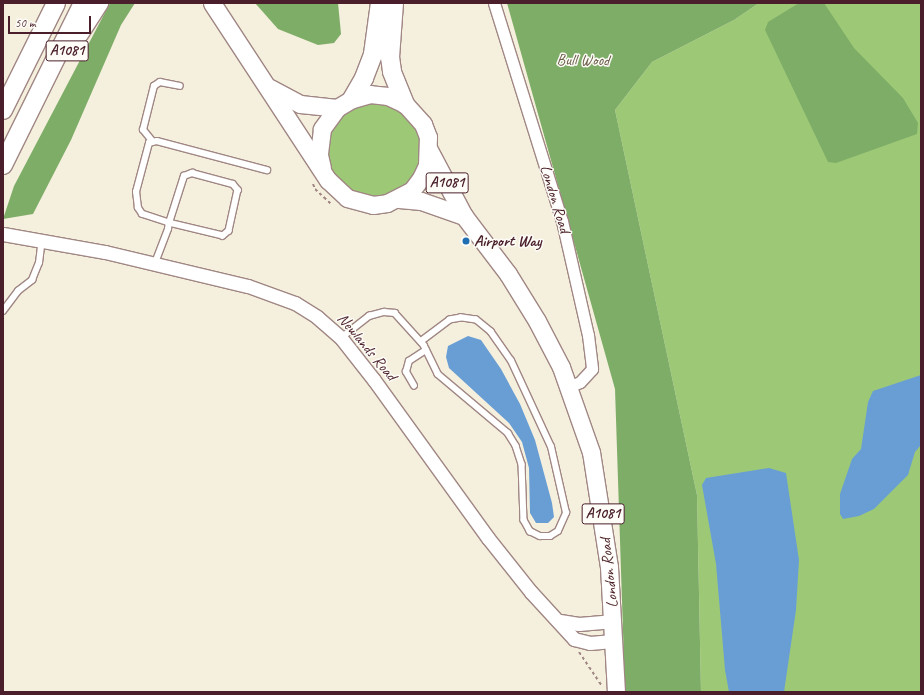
<!DOCTYPE html>
<style>
body{margin:0}
#map{position:relative;width:924px;height:695px;overflow:hidden;background:#f5efdd;font-family:Caveat,sans-serif}
div>[style]{position:absolute}
.green>*{inset:0;background:#9dc977}
.round{border-radius:50%}
.forest>*{inset:0;background:#7ead68}
.water>*{inset:0;background:#699ed5}
.path>*{height:2px;margin-top:-1px;transform-origin:0;background:repeating-linear-gradient(90deg,#a08784 0 3px,transparent 0 6px)}
.roads{filter:drop-shadow(1px 0 #a08784) drop-shadow(-1px 0 #a08784) drop-shadow(0 1px #a08784) drop-shadow(0 -1px #a08784)}
.service>*{height:5.5px;margin:-2.75px;padding:0 2.75px;transform-origin:2.75px;border-radius:2.75px;background:#fff}
.minor>*{height:11px;margin:-5.5px;padding:0 5.5px;transform-origin:5.5px;border-radius:5.5px;background:#fff}
.tertiary>*{height:13px;margin:-6.5px;padding:0 6.5px;transform-origin:6.5px;border-radius:6.5px;background:#fff}
.primary>*{height:17px;margin:-8.5px;padding:0 8.5px;transform-origin:8.5px;border-radius:8.5px;background:#fff}
.trunk>*{height:18px;margin:-9px;padding:0 9px;transform-origin:9px;border-radius:9px;background:#fff}
.dots>*{width:11px;height:11px;translate:-50% -50%;box-sizing:border-box;border:2px solid #fdfcf7;border-radius:50%}
span{translate:-50% -50%;white-space:nowrap;text-align:center;line-height:1.15;-webkit-text-stroke:3px #fdfcf7;paint-order:stroke}
.shield-label span{padding:1px 3px;background:#fdfcf7;border:1px solid;border-radius:3px;-webkit-text-stroke-width:0}
.shield-label{font-size:15px;color:#4a1f2b;font-weight:700}
.park-label{font-size:16px;color:#675a46}
.street-label{font-size:16px;color:#4a1f2b}
.poi-label{font-size:16px;color:#4a1f2b;font-weight:700}
.left{translate:0 -50%;text-align:left}
.frame{position:absolute;inset:0;border:4px solid #4a1f2b;pointer-events:none}
.scale{position:absolute;left:8px;top:16px;width:83px;height:18px;box-sizing:border-box;border:2px solid #4a1f2b;border-top:0;padding-left:5px;font-size:12px;line-height:14px;white-space:nowrap;color:#4a1f2b;-webkit-text-stroke:3px #fdfcf7;paint-order:stroke}
</style>
<div id="map">
<div class="green">
<div style="clip-path:polygon(759px 3px,921px 3px,921px 692px,701px 692px,697px 495px,615px 110px,652px 62px,734px 20px)"></div>
<div class="round" style="left:327px;top:102px;width:94px;height:94px"></div>
</div>
<div class="forest">
<div style="clip-path:polygon(110px 3px,135px 3px,121px 25px,71px 140px,33px 214px,3px 219px,14px 186px)"></div>
<div style="clip-path:polygon(255px 3px,338px 3px,341px 34px,334px 43px,318px 45px,278px 29px)"></div>
<div style="clip-path:polygon(507px 3px,759px 3px,734px 20px,652px 62px,615px 110px,697px 495px,701px 692px,625px 692px,615px 389px)"></div>
<div style="clip-path:polygon(799px 3px,824px 3px,854px 48px,903px 98px,918px 123px,917px 134px,836px 163px,828px 162px,765px 30px,768px 22px)"></div>
</div>
<div class="water">
<div style="clip-path:polygon(468px 336px,481px 340px,501px 369px,520px 404px,535px 440px,552px 503px,554px 517px,548px 523px,536px 523px,530px 513px,529px 468px,522px 442px,509px 423px,449px 368px,446px 357px,448px 346px)"></div>
<div style="clip-path:polygon(921px 375px,921px 445px,915px 452px,908px 475px,874px 509px,859px 516px,843px 519px,840px 514px,840px 494px,852px 459px,861px 449px,868px 402px,873px 391px)"></div>
<div style="clip-path:polygon(769px 468px,786px 473px,799px 560px,796px 610px,784px 692px,729px 692px,725px 670px,716px 564px,702px 485px,706px 478px)"></div>
</div>
<div class="path">
<div style="left:313px;top:184px;width:5px;rotate:68deg"></div>
<div style="left:315px;top:189px;width:22px;rotate:43deg"></div>
<div style="left:579px;top:652px;width:40px;rotate:56deg"></div>
</div>
<div class="roads">
<div class="service">
<div style="left:152px;top:141px;width:14px;rotate:-129deg"></div>
<div style="left:143px;top:130px;width:45px;rotate:-76deg"></div>
<div style="left:154px;top:86px;width:7px;rotate:-34deg"></div>
<div style="left:160px;top:82px;width:20px;rotate:11deg"></div>
<div style="left:155px;top:263px;width:36px;rotate:-69deg"></div>
<div style="left:168px;top:229px;width:6px;rotate:-81deg"></div>
<div style="left:169px;top:223px;width:46px;rotate:-72.3deg"></div>
<div style="left:183px;top:179px;width:3px;rotate:-72deg"></div>
<div style="left:184px;top:176px;width:9px;rotate:-21deg"></div>
<div style="left:192px;top:173px;width:42px;rotate:15deg"></div>
<div style="left:233px;top:184px;width:8px;rotate:50deg"></div>
<div style="left:238px;top:190px;width:42px;rotate:102.4deg"></div>
<div style="left:229px;top:231px;width:8px;rotate:140deg"></div>
<div style="left:223px;top:236px;width:56px;rotate:-166.5deg"></div>
<div style="left:169px;top:223px;width:28px;rotate:-162deg"></div>
<div style="left:142px;top:214px;width:7px;rotate:-124deg"></div>
<div style="left:138px;top:208px;width:16px;rotate:-97deg"></div>
<div style="left:136px;top:192px;width:51px;rotate:-75.1deg"></div>
<div style="left:149px;top:143px;width:8px;rotate:-14deg"></div>
<div style="left:157px;top:141px;width:114px;rotate:14.8deg"></div>
<div style="left:3px;top:311px;width:25px;rotate:-53deg"></div>
<div style="left:18px;top:291px;width:18px;rotate:-38deg"></div>
<div style="left:32px;top:280px;width:18px;rotate:-68deg"></div>
<div style="left:39px;top:263px;width:23px;rotate:-83deg"></div>
<div style="left:341px;top:338px;width:36px;rotate:-38deg"></div>
<div style="left:369px;top:316px;width:16px;rotate:-15deg"></div>
<div style="left:384px;top:312px;width:11px;rotate:5deg"></div>
<div style="left:395px;top:313px;width:43px;rotate:47.8deg"></div>
<div style="left:424px;top:345px;width:32px;rotate:64deg"></div>
<div style="left:438px;top:374px;width:92px;rotate:40.1deg"></div>
<div style="left:508px;top:433px;width:15px;rotate:58deg"></div>
<div style="left:516px;top:446px;width:19px;rotate:72deg"></div>
<div style="left:522px;top:464px;width:56px;rotate:88deg"></div>
<div style="left:524px;top:520px;width:13px;rotate:61deg"></div>
<div style="left:530px;top:531px;width:11px;rotate:27deg"></div>
<div style="left:540px;top:536px;width:10px"></div>
<div style="left:550px;top:536px;width:9px;rotate:-32deg"></div>
<div style="left:558px;top:531px;width:20px;rotate:-66deg"></div>
<div style="left:566px;top:513px;width:68px;rotate:-102.8deg"></div>
<div style="left:551px;top:447px;width:95px;rotate:-114.9deg"></div>
<div style="left:511px;top:361px;width:35px;rotate:-125deg"></div>
<div style="left:491px;top:332px;width:19px;rotate:-141deg"></div>
<div style="left:476px;top:320px;width:15px;rotate:-172deg"></div>
<div style="left:461px;top:318px;width:11px;rotate:170deg"></div>
<div style="left:450px;top:320px;width:36px;rotate:143deg"></div>
<div style="left:414px;top:386px;width:16px;rotate:-120deg"></div>
<div style="left:406px;top:372px;width:11px;rotate:-75deg"></div>
<div style="left:409px;top:361px;width:20px;rotate:-33deg"></div>
</div>
<div class="minor">
<div style="left:494px;top:3px;width:228px;rotate:72.7deg"></div>
<div style="left:562px;top:221px;width:117px;rotate:77.2deg"></div>
<div style="left:588px;top:335px;width:34px;rotate:83deg"></div>
<div style="left:592px;top:369px;width:18px;rotate:133deg"></div>
<div style="left:580px;top:382px;width:13px;rotate:157deg"></div>
</div>
<div class="tertiary">
<div style="left:3px;top:234px;width:104px;rotate:10deg"></div>
<div style="left:105px;top:252px;width:147px;rotate:13.4deg"></div>
<div style="left:248px;top:286px;width:50px;rotate:19.9deg"></div>
<div style="left:295px;top:303px;width:26px;rotate:32deg"></div>
<div style="left:317px;top:317px;width:32px;rotate:41deg"></div>
<div style="left:341px;top:338px;width:53px;rotate:51.8deg"></div>
<div style="left:374px;top:380px;width:195px;rotate:54.2deg"></div>
<div style="left:488px;top:538px;width:69px;rotate:51.5deg"></div>
<div style="left:531px;top:592px;width:64px;rotate:47.5deg"></div>
<div style="left:574px;top:639px;width:16px;rotate:14deg"></div>
<div style="left:590px;top:643px;width:25px;rotate:-5deg"></div>
<div style="left:560px;top:621px;width:19px;rotate:9deg"></div>
<div style="left:579px;top:624px;width:35px;rotate:-5deg"></div>
</div>
<div class="primary">
<div style="left:212px;top:3px;width:212px;rotate:56.8deg"></div>
<div style="left:328px;top:180px;width:26px;rotate:43deg"></div>
<div style="left:347px;top:198px;width:27px;rotate:15deg"></div>
<div style="left:373px;top:205px;width:14px;rotate:-8deg"></div>
<div style="left:387px;top:203px;width:28px;rotate:-27deg"></div>
<div style="left:412px;top:190px;width:15px;rotate:-53deg"></div>
<div style="left:421px;top:178px;width:14px;rotate:-65deg"></div>
<div style="left:427px;top:165px;width:28px;rotate:-88deg"></div>
<div style="left:428px;top:137px;width:14px;rotate:-111deg"></div>
<div style="left:423px;top:124px;width:27px;rotate:-132deg"></div>
<div style="left:405px;top:104px;width:19px;rotate:-155deg"></div>
<div style="left:388px;top:96px;width:18px;rotate:-174deg"></div>
<div style="left:370px;top:94px;width:19px;rotate:164deg"></div>
<div style="left:352px;top:99px;width:17px;rotate:149deg"></div>
<div style="left:337px;top:108px;width:26px;rotate:126deg"></div>
<div style="left:322px;top:129px;width:26px;rotate:97deg"></div>
<div style="left:319px;top:155px;width:13px;rotate:77deg"></div>
<div style="left:270px;top:88px;width:34px;rotate:28deg"></div>
<div style="left:300px;top:104px;width:37px;rotate:6deg"></div>
<div style="left:429px;top:150px;width:75px;rotate:62.1deg"></div>
<div style="left:464px;top:216px;width:73px;rotate:52.8deg"></div>
<div style="left:508px;top:274px;width:55px;rotate:58.3deg"></div>
<div style="left:537px;top:321px;width:52px;rotate:62.4deg"></div>
<div style="left:561px;top:367px;width:90px;rotate:70.6deg"></div>
<div style="left:591px;top:452px;width:116px;rotate:81.1deg"></div>
<div style="left:609px;top:567px;width:125px;rotate:86.8deg"></div>
<div style="left:399px;top:199px;width:22px;rotate:5deg"></div>
<div style="left:421px;top:201px;width:46px;rotate:19.2deg"></div>
</div>
<div class="trunk">
<div style="left:394px;top:3px;width:54px;rotate:94.2deg"></div>
<div style="left:390px;top:57px;width:15px;rotate:82deg"></div>
<div style="left:392px;top:72px;width:35px;rotate:68deg"></div>
<div style="left:79px;top:34px;width:37px;rotate:-57deg"></div>
<div style="left:352px;top:99px;width:24px;rotate:-60deg"></div>
<div style="left:364px;top:78px;width:26px;rotate:-69deg"></div>
<div style="left:373px;top:54px;width:51px;rotate:-82.2deg"></div>
<div style="left:3px;top:110px;width:119px;rotate:-63.6deg"></div>
<div style="left:3px;top:165px;width:181px;rotate:-63.7deg"></div>
</div>
</div>
<div class="dots">
<div style="left:466px;top:241px;background:#1f6fb2"></div>
</div>
<div class="shield-label">
<span style="left:67px;top:51px">A1081</span>
<span style="left:447px;top:183px">A1081</span>
<span style="left:603px;top:514px">A1081</span>
</div>
<div class="park-label">
<span style="left:583px;top:60px">Bull Wood</span>
</div>
<div class="street-label">
<span style="left:555px;top:199px;rotate:73deg">London Road</span>
<span style="left:367px;top:347px;rotate:50deg">Newlands Road</span>
<span style="left:609px;top:573px;rotate:-96deg">London Road</span>
</div>
<div class="poi-label">
<span class="left" style="left:474px;top:241px">Airport Way</span>
</div>
<div class="frame"></div>
<div class="scale">50 m</div>
</div>
